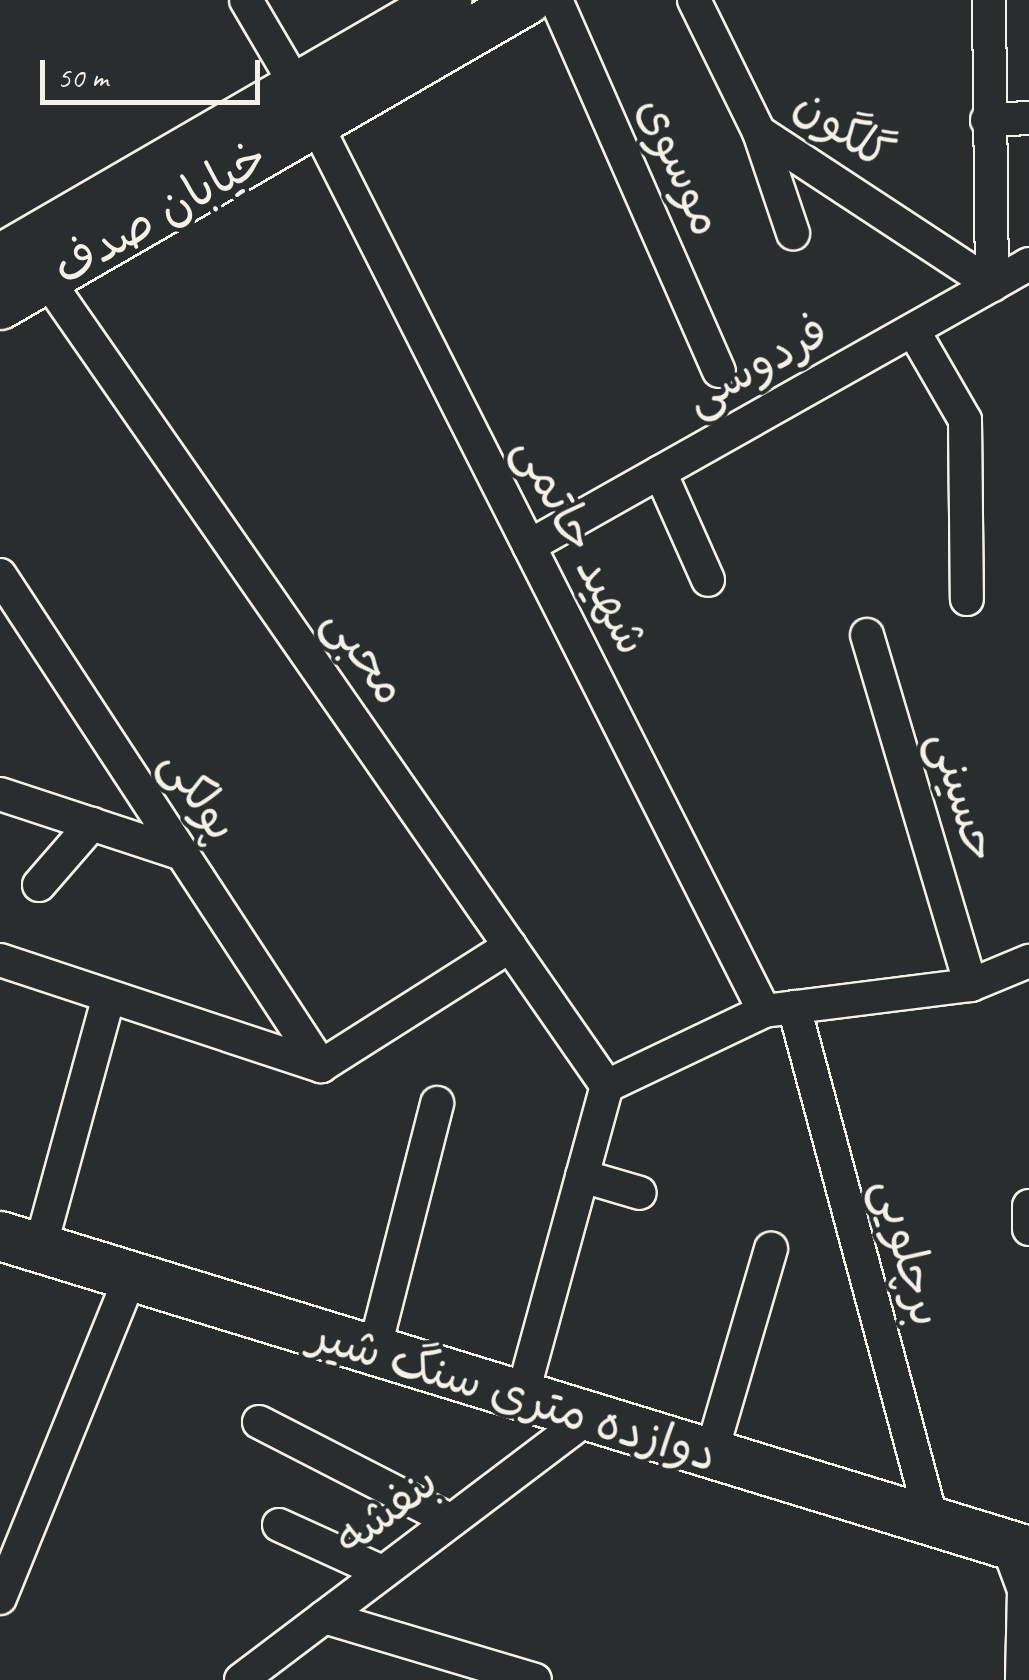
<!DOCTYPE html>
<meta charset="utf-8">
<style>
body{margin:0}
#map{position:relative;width:1029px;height:1680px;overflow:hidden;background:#2a2d2e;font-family:Caveat,"Playpen Sans Arabic",sans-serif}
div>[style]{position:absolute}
.roads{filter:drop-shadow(2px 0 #f4f1e8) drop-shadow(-2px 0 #f4f1e8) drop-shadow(0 2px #f4f1e8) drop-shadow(0 -2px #f4f1e8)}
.street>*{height:32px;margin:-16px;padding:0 16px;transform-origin:16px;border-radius:16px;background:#2a2d2e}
.secondary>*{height:48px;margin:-24px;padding:0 24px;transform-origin:24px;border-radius:24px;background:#2a2d2e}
span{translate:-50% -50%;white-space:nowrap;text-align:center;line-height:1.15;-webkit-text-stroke:8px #2a2d2e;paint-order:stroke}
.street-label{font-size:48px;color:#f4f1e8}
.scale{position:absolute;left:40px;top:60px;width:220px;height:45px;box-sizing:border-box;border:5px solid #f4f1e8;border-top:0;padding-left:12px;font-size:30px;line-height:35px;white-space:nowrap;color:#f4f1e8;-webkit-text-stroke:8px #2a2d2e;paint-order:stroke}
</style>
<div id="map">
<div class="roads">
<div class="street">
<div style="left:246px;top:0;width:101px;rotate:59.6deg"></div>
<div style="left:556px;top:0;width:405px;rotate:66.3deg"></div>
<div style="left:694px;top:0;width:147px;rotate:63.8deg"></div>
<div style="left:759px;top:132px;width:279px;rotate:33.3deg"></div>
<div style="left:989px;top:0;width:285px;rotate:89.4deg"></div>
<div style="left:987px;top:120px;width:42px;rotate:-2.7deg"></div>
<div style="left:315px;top:122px;width:996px;rotate:63.2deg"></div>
<div style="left:759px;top:132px;width:107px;rotate:71.4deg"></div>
<div style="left:46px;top:278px;width:984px;rotate:55.23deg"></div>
<div style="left:913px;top:330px;width:104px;rotate:60deg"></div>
<div style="left:965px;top:420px;width:179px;rotate:89.4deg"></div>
<div style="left:660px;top:472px;width:118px;rotate:66deg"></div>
<div style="left:529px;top:546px;width:574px;rotate:-29.42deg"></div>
<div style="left:0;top:575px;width:587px;rotate:56.82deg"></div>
<div style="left:867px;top:635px;width:365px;rotate:73.5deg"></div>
<div style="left:0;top:794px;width:193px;rotate:18.2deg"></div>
<div style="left:39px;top:885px;width:81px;rotate:-49deg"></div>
<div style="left:0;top:960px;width:338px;rotate:18.3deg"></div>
<div style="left:321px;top:1066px;width:224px;rotate:-32.4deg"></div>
<div style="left:794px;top:1007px;width:532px;rotate:74.97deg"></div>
<div style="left:607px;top:1086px;width:174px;rotate:-25.5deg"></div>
<div style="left:764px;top:1011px;width:209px;rotate:-7.2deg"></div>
<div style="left:971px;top:985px;width:63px;rotate:-22.5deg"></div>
<div style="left:582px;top:1176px;width:60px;rotate:16.3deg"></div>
<div style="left:1029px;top:1206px;width:23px;rotate:90deg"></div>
<div style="left:40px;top:1248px;width:258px;rotate:-74.7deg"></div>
<div style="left:374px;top:1351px;width:256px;rotate:-75.7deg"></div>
<div style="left:522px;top:1396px;width:321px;rotate:-74.7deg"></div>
<div style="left:259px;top:1422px;width:215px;rotate:27.2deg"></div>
<div style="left:711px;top:1454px;width:214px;rotate:-73.7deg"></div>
<div style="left:279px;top:1525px;width:113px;rotate:24.5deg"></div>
<div style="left:1007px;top:1544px;width:49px;rotate:69.7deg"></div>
<div style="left:1024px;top:1590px;width:90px;rotate:91.3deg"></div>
<div style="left:0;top:1598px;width:348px;rotate:-67.9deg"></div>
<div style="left:324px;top:1617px;width:220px;rotate:16.6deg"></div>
<div style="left:241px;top:1680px;width:438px;rotate:-37.1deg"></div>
</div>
<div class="secondary">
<div style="left:0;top:259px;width:517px;rotate:-30.09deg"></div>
<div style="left:0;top:305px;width:609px;rotate:-30.06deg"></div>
<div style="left:0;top:1236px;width:1076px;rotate:17.02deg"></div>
</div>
</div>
<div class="street-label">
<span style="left:844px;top:128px;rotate:35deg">گلگون</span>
<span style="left:681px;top:166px;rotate:66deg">موسوی</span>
<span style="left:160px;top:212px;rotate:-30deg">خیابان صدف</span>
<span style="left:756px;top:364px;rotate:-29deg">فردوسی</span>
<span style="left:582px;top:545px;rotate:63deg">شهید حاتمی</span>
<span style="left:366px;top:655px;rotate:55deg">محبی</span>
<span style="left:200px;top:794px;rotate:57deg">پولکی</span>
<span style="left:964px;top:796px;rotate:73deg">حسینی</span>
<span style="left:909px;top:1252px;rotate:75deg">برچلویی</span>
<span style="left:514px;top:1394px;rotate:17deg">دوازده متری سنگ شیر</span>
<span style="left:386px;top:1510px;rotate:-37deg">بنفشه</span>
</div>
<div class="scale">50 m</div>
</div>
